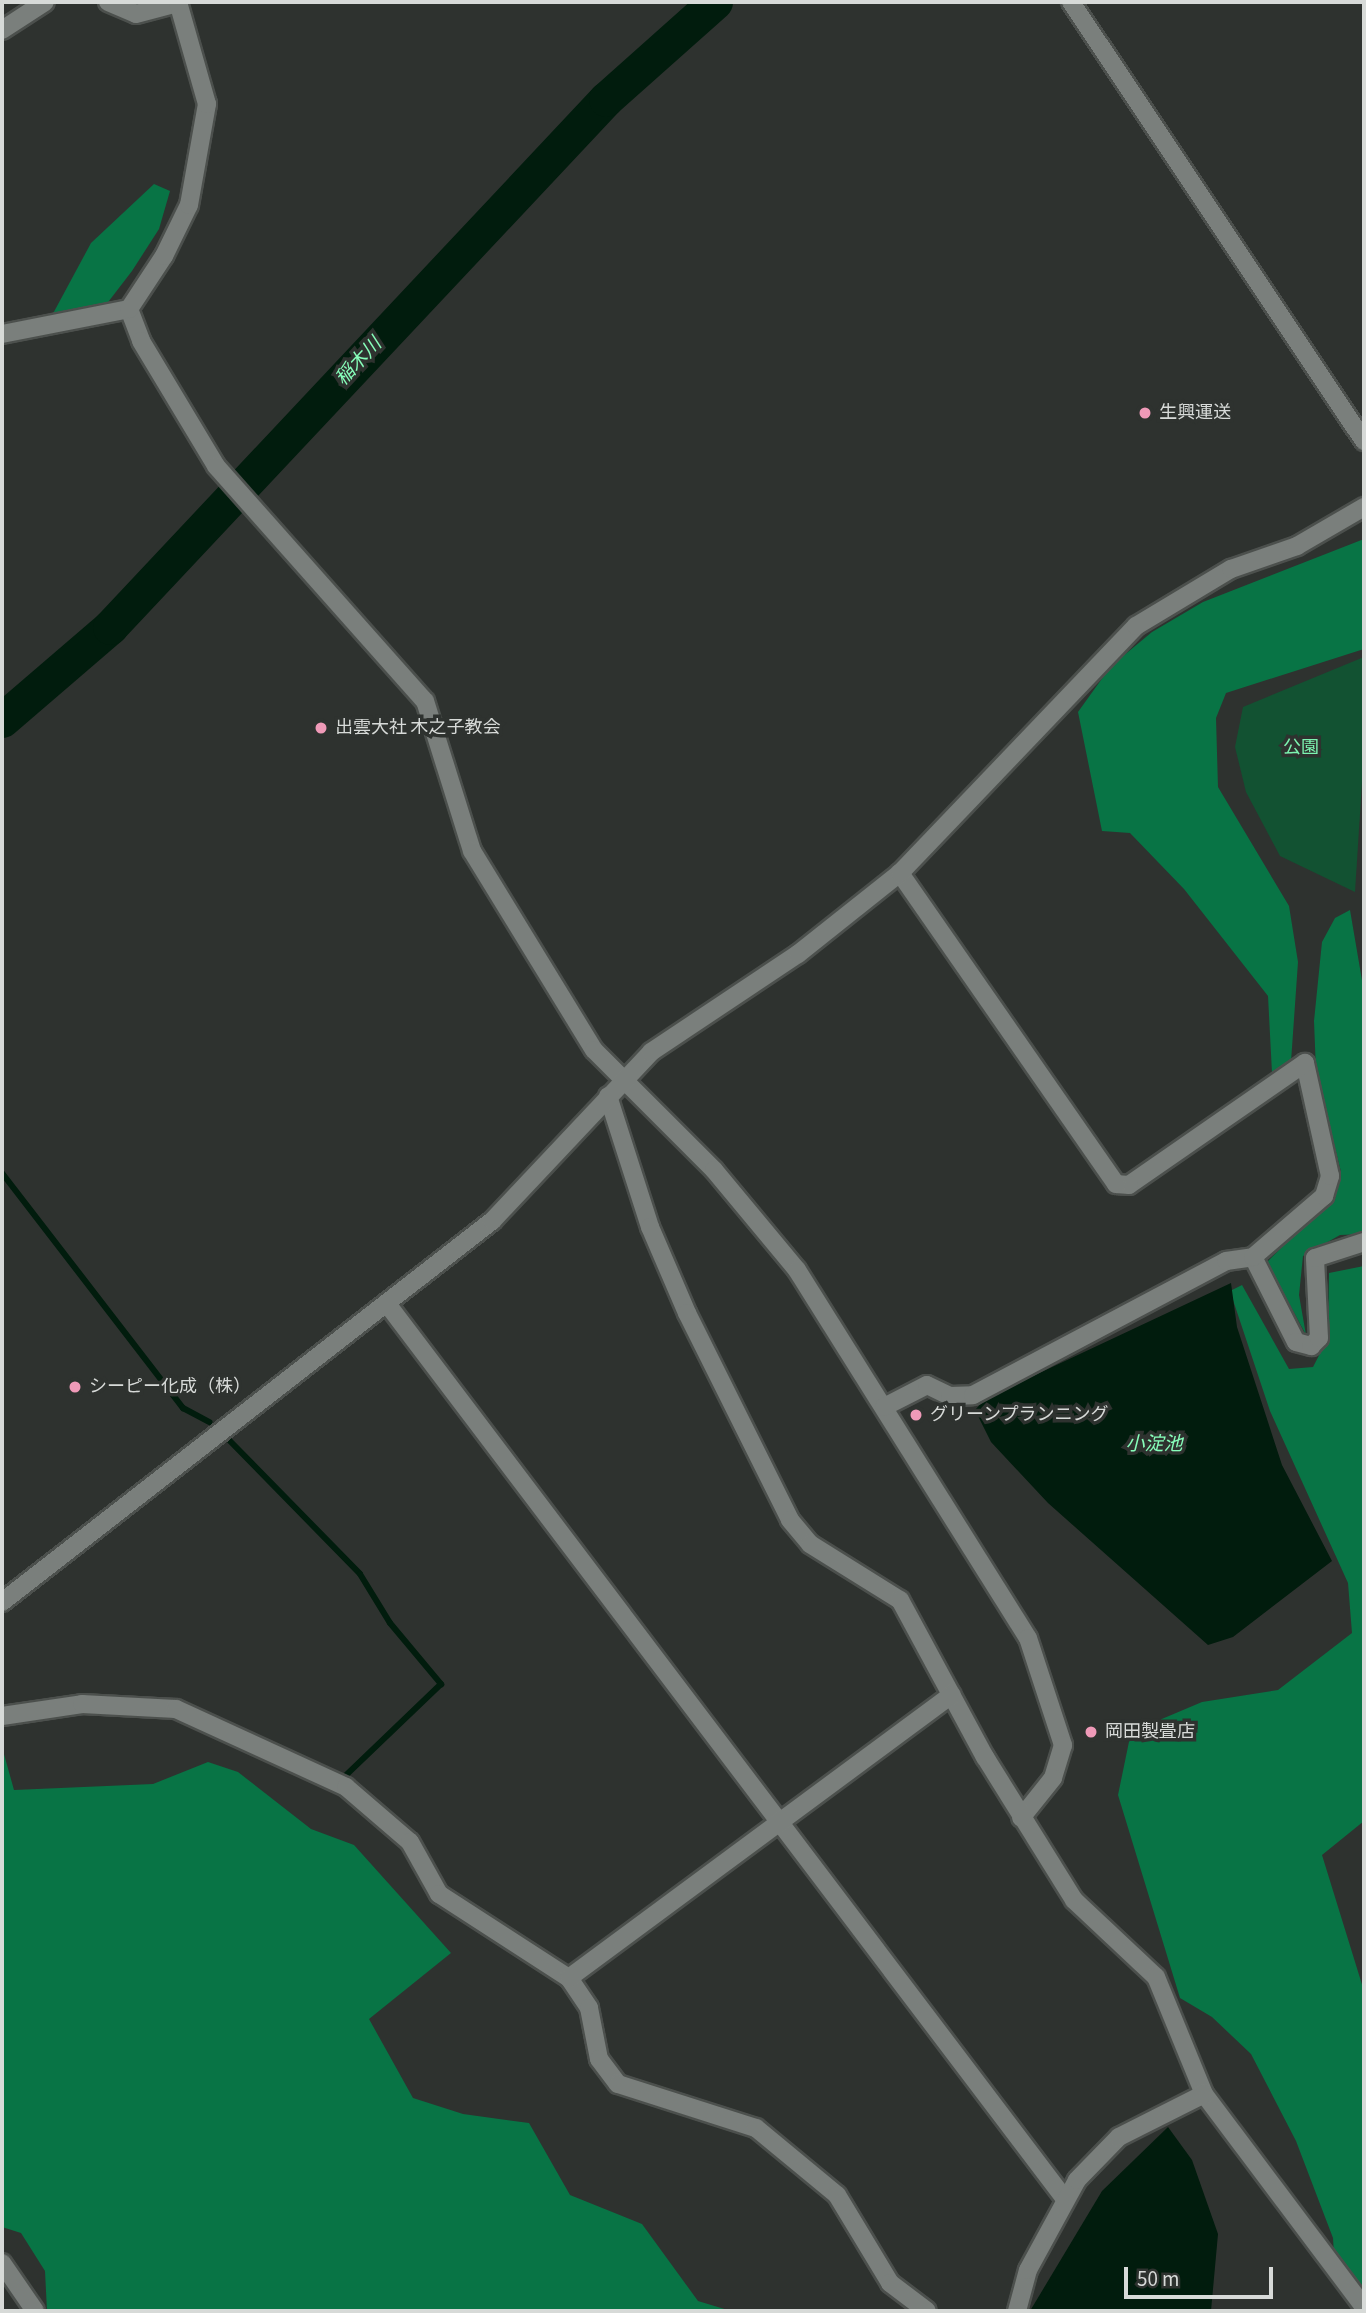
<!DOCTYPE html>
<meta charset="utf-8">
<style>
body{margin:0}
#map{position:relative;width:1366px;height:2313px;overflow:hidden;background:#2e322f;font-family:"Source Sans 3","Noto Sans JP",sans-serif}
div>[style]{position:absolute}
.green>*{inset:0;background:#125232}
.forest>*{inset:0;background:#087445}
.water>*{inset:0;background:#011c0d}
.stream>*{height:6px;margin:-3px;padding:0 3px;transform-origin:3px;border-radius:3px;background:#011c0d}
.river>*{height:35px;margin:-17.5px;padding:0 17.5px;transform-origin:17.5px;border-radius:17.5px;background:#011c0d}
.roads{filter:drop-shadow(2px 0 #4c504d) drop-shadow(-2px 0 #4c504d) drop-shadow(0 2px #4c504d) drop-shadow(0 -2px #4c504d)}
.minor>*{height:18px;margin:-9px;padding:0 9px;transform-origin:9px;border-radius:9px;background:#7a7f7c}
.dots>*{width:19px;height:19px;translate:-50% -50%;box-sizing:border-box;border:4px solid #2e322f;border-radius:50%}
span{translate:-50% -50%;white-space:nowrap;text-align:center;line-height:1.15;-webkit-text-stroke:7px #2e322f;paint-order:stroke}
.poi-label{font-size:18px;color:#d7dad8}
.left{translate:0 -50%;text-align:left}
.park-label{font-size:18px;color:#7cf4b0}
.water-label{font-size:19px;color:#87feba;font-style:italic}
.frame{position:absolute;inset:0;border:4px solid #d7dad8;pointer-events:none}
.scale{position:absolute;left:1124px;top:2267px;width:149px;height:32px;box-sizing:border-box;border:4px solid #d7dad8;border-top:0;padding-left:9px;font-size:21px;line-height:24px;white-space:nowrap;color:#d7dad8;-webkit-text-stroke:5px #2e322f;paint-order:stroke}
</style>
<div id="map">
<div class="green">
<div style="clip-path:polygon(1364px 657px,1364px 751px,1355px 892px,1280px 856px,1246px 792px,1235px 747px,1243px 707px)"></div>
</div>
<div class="forest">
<div style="clip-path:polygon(154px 184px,170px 191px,159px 229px,132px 271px,102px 310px,49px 321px,91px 243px)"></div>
<div style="clip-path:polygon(1364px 539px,1364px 649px,1226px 693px,1216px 718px,1218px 787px,1289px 906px,1298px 962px,1290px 1076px,1272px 1073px,1268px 996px,1184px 889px,1130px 833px,1102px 831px,1078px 712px,1111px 666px,1152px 632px,1203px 602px)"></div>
<div style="clip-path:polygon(1350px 910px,1364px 992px,1364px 1234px,1340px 1235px,1303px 1256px,1299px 1295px,1306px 1335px,1267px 1262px,1334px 1195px,1341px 1172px,1316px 1071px,1314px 1021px,1322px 942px,1335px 918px)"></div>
<div style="clip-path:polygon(1364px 1266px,1364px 1821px,1322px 1855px,1364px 1991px,1364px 2299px,1335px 2271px,1333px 2238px,1296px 2141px,1251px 2054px,1212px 2017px,1180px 1998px,1118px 1795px,1131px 1732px,1202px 1702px,1278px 1690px,1352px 1633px,1348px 1583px,1270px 1411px,1230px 1291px,1242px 1285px,1289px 1369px,1313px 1367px,1328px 1338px,1329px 1273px)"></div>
<div style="clip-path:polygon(2px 1747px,14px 1790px,153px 1784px,208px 1762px,238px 1772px,311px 1829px,354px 1845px,451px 1953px,369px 2019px,413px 2098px,463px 2114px,529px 2123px,570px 2195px,642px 2224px,698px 2301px,731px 2311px,47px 2311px,45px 2271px,21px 2233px,2px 2227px)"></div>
</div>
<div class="water">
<div style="clip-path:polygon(1231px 1283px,1237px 1327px,1282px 1465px,1332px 1561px,1233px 1637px,1208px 1645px,1048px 1503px,991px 1442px,975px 1410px,986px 1398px)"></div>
<div style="clip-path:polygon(1168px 2127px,1192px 2160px,1218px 2234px,1211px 2311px,1030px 2311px,1102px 2191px)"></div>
</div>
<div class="stream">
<div style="left:2px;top:1173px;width:297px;rotate:52.4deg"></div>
<div style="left:183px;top:1408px;width:30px;rotate:28deg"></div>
<div style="left:229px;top:1440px;width:187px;rotate:45.6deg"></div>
<div style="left:360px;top:1574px;width:57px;rotate:58.5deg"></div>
<div style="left:390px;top:1623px;width:80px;rotate:50.1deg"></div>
<div style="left:441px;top:1684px;width:132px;rotate:136.2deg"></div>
</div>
<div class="river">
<div style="left:2px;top:720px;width:143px;rotate:-40.7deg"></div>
<div style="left:110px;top:627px;width:724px;rotate:-46.79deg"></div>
<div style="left:606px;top:99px;width:146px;rotate:-41.7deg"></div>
</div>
<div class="roads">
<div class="minor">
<div style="left:108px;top:2px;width:30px;rotate:23deg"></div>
<div style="left:136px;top:14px;width:43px;rotate:-14.7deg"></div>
<div style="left:1071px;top:2px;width:528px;rotate:56.28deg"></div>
<div style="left:2px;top:30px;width:51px;rotate:-33.1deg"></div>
<div style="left:129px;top:309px;width:34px;rotate:69deg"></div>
<div style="left:141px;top:341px;width:146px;rotate:59deg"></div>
<div style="left:216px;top:466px;width:314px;rotate:48.4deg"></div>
<div style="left:425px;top:701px;width:157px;rotate:72.6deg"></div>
<div style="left:472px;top:851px;width:233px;rotate:58.5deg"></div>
<div style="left:594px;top:1050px;width:170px;rotate:45deg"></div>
<div style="left:714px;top:1170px;width:130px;rotate:50.3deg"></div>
<div style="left:797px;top:1270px;width:434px;rotate:57.9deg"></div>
<div style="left:1028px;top:1638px;width:113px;rotate:71.9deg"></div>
<div style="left:1063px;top:1745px;width:34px;rotate:107deg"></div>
<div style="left:1053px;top:1778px;width:51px;rotate:128.7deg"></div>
<div style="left:2px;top:334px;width:129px;rotate:-11.1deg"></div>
<div style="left:129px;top:309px;width:64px;rotate:-56.6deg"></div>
<div style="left:164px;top:256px;width:57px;rotate:-63.9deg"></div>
<div style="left:189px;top:205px;width:103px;rotate:-79.9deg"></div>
<div style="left:207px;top:104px;width:106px;rotate:-105.9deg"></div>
<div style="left:608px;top:1096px;width:138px;rotate:72.2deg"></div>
<div style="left:650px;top:1227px;width:94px;rotate:66.7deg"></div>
<div style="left:687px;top:1313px;width:231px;rotate:63.5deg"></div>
<div style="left:790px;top:1520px;width:31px;rotate:50deg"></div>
<div style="left:810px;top:1544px;width:106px;rotate:31.9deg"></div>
<div style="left:900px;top:1600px;width:179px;rotate:61.6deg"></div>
<div style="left:985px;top:1757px;width:168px;rotate:58.1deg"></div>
<div style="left:1074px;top:1900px;width:112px;rotate:43.2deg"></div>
<div style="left:1156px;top:1977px;width:126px;rotate:67.7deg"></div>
<div style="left:1204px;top:2094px;width:266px;rotate:53.1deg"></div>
<div style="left:1253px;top:1257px;width:95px;rotate:63.2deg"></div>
<div style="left:1296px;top:1342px;width:16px;rotate:15deg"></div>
<div style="left:1311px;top:1346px;width:11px;rotate:-45deg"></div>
<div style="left:1319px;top:1338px;width:80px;rotate:-92.9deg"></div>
<div style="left:1315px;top:1258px;width:52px;rotate:-18.1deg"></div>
<div style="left:388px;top:1305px;width:1120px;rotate:52.87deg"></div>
<div style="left:884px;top:1407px;width:48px;rotate:-27.1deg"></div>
<div style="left:927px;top:1385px;width:25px;rotate:26deg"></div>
<div style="left:950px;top:1396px;width:23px;rotate:-2deg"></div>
<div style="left:973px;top:1395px;width:286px;rotate:-27.9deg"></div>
<div style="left:1226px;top:1261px;width:27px;rotate:-8deg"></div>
<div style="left:1253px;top:1257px;width:94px;rotate:-40.7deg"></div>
<div style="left:1324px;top:1196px;width:21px;rotate:-73deg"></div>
<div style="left:1330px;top:1176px;width:116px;rotate:-102.5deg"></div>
<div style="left:1305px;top:1063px;width:214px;rotate:145.3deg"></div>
<div style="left:1129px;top:1185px;width:13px;rotate:-176deg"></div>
<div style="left:1116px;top:1184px;width:379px;rotate:-124.8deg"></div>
<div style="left:2px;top:1602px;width:621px;rotate:-37.87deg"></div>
<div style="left:492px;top:1221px;width:232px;rotate:-46.7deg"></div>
<div style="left:651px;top:1052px;width:177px;rotate:-33.7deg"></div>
<div style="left:798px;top:954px;width:130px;rotate:-38.5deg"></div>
<div style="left:900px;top:873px;width:342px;rotate:-46.3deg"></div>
<div style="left:1136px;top:626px;width:111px;rotate:-31deg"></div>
<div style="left:1231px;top:569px;width:70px;rotate:-19.2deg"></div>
<div style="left:1297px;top:546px;width:78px;rotate:-30.2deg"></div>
<div style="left:2px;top:1716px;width:81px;rotate:-8.5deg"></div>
<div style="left:82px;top:1704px;width:94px;rotate:3deg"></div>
<div style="left:176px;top:1709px;width:187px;rotate:24.6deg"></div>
<div style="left:346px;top:1787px;width:84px;rotate:40.7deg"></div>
<div style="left:410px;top:1842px;width:60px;rotate:60.9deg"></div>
<div style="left:439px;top:1894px;width:155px;rotate:32.9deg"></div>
<div style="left:569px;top:1978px;width:36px;rotate:56deg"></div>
<div style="left:589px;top:2008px;width:52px;rotate:78.9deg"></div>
<div style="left:599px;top:2059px;width:31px;rotate:53deg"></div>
<div style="left:618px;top:2084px;width:145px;rotate:17.7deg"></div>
<div style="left:756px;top:2128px;width:105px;rotate:39.6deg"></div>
<div style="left:837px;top:2195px;width:103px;rotate:58.9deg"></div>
<div style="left:890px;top:2283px;width:46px;rotate:37.1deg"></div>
<div style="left:569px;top:1978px;width:476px;rotate:-36.5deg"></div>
<div style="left:2px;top:2263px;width:58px;rotate:55.5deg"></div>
<div style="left:1017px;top:2311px;width:42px;rotate:-75deg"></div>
<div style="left:1028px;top:2270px;width:102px;rotate:-61.4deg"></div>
<div style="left:1077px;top:2180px;width:60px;rotate:-45.7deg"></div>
<div style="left:1119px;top:2137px;width:95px;rotate:-26.8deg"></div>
</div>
</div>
<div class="dots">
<div style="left:1145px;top:413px;background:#ef9ab8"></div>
<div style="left:321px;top:728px;background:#ef9ab8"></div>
<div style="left:75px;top:1387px;background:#ef9ab8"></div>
<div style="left:916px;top:1415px;background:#ef9ab8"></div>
<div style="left:1091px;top:1732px;background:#ef9ab8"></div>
</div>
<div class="poi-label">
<span class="left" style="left:1159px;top:413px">生興運送</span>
<span class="left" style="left:335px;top:728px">出雲大社 木之子教会</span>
<span class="left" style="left:89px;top:1387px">シーピー化成（株）</span>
<span class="left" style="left:930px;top:1415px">グリーンプランニング</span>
<span class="left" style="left:1105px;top:1732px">岡田製畳店</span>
</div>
<div class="park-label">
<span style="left:1301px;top:748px">公園</span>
</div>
<div class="water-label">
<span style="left:359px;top:362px;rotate:-47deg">稲木川</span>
<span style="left:1154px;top:1445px">小淀池</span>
</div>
<div class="frame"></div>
<div class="scale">50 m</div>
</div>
